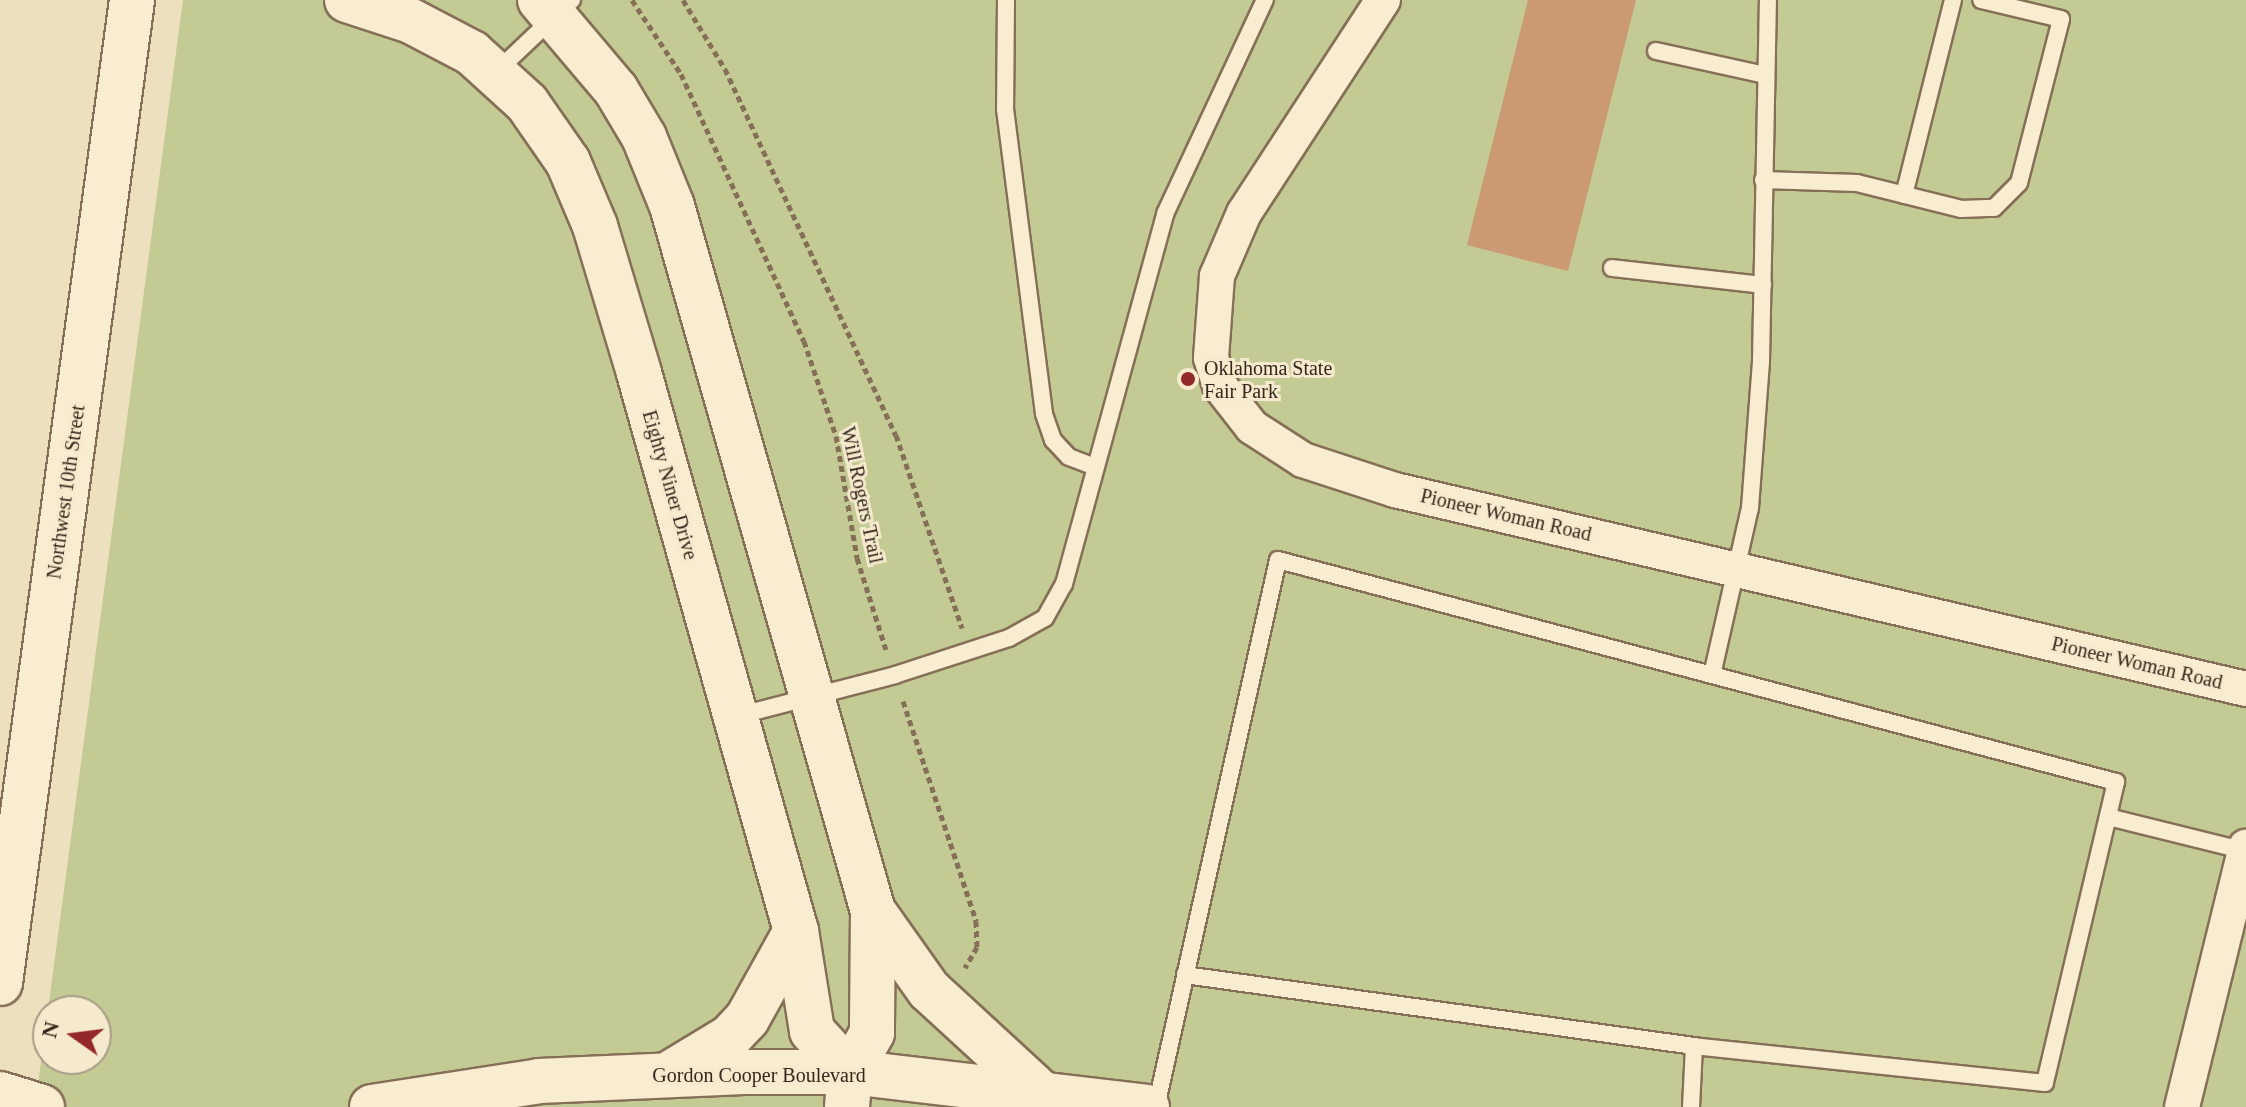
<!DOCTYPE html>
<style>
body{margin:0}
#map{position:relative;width:2246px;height:1107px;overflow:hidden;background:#ede0be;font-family:Georgia,serif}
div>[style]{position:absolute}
.green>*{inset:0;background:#c3ca93}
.building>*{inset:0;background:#cb9a74}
.path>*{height:5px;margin-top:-2.5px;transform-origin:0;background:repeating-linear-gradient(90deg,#857057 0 6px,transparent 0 10px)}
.roads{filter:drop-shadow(2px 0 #857057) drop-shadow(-2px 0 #857057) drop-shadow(0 2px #857057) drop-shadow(0 -2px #857057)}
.lane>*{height:16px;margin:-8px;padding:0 8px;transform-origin:8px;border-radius:8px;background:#f8edd1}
.street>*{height:34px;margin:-17px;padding:0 17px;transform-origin:17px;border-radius:17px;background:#f8edd1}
.secondary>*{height:44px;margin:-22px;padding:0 22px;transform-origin:22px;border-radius:22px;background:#f8edd1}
.dots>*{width:22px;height:22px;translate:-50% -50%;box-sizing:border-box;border:4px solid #f5eacd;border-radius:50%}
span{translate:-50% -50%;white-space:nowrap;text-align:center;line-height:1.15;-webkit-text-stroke:6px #f5eacd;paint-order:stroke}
.poi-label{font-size:20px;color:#34281c}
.left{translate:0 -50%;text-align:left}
.street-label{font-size:20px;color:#34281c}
.north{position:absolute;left:32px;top:995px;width:80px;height:80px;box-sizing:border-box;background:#f5eacd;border:2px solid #a89c86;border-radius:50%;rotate:284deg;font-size:22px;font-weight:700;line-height:32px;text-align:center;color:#34281c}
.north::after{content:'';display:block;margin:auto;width:28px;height:36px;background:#932928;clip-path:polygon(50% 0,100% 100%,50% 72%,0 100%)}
</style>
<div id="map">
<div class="green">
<div style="clip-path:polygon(evenodd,183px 0,2246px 0,2246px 1107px,35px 1107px,183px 0,48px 1011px,96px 1011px,96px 1059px,48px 1059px,48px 1011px)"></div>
</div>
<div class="building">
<div style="clip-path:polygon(1528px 0,1636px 0,1568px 271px,1467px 245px)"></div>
</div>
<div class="path">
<div style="left:632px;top:0;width:89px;rotate:56.5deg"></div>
<div style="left:681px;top:74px;width:294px;rotate:65.3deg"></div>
<div style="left:804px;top:341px;width:100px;rotate:71.4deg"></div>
<div style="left:836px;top:436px;width:124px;rotate:80.2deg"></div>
<div style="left:857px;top:558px;width:96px;rotate:72.5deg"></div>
<div style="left:683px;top:0;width:81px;rotate:58.7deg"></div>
<div style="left:725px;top:69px;width:404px;rotate:65deg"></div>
<div style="left:896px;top:435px;width:204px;rotate:71.1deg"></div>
<div style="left:903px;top:701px;width:232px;rotate:71.6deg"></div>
<div style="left:976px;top:921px;width:26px;rotate:88deg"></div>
<div style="left:977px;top:947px;width:24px;rotate:120deg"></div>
</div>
<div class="roads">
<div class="lane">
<div style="left:1006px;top:0;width:109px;rotate:90.5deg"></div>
<div style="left:1005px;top:109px;width:307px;rotate:82.7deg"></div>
<div style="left:1044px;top:414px;width:28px;rotate:71deg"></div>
<div style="left:1053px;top:440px;width:23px;rotate:47deg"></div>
<div style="left:1069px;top:457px;width:28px;rotate:21deg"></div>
<div style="left:1656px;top:51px;width:112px;rotate:12.4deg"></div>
<div style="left:495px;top:73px;width:106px;rotate:-43.5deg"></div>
<div style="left:1763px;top:180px;width:94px;rotate:1.8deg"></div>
<div style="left:1857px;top:183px;width:107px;rotate:14deg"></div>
<div style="left:1961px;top:209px;width:33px;rotate:-2deg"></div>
<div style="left:1994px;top:208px;width:35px;rotate:-45deg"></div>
<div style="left:2019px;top:183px;width:169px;rotate:-75.6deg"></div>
<div style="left:2061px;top:19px;width:82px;rotate:-166.6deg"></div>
<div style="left:1904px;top:195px;width:201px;rotate:-75.9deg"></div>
<div style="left:1612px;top:268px;width:152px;rotate:6.4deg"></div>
<div style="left:1712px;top:675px;width:171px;rotate:-77.2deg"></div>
<div style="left:1750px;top:508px;width:147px;rotate:-85.7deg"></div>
<div style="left:1761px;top:361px;width:361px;rotate:-88.9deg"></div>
<div style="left:737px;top:716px;width:163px;rotate:-14.5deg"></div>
<div style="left:895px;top:675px;width:120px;rotate:-18deg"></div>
<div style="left:1009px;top:638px;width:41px;rotate:-29.1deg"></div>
<div style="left:1045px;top:618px;width:39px;rotate:-61deg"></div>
<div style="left:1064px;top:584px;width:384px;rotate:-74.7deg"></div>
<div style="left:1165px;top:214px;width:236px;rotate:-65deg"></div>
<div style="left:2108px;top:817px;width:141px;rotate:13.9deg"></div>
<div style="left:1185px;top:975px;width:514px;rotate:7.94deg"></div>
<div style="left:1156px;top:1107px;width:560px;rotate:-77.43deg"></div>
<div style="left:1278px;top:560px;width:867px;rotate:14.84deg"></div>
<div style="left:2116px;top:782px;width:309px;rotate:103.3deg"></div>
<div style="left:2045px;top:1083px;width:353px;rotate:-174deg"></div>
<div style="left:1694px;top:1046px;width:61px;rotate:92.8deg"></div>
</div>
<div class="street">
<div style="left:1383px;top:0;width:254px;rotate:123.1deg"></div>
<div style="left:1244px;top:213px;width:69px;rotate:113.2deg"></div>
<div style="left:1217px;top:276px;width:82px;rotate:94.2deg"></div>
<div style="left:1211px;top:358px;width:29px;rotate:72deg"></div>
<div style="left:1220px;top:386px;width:52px;rotate:52deg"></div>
<div style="left:1252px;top:427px;width:61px;rotate:32.9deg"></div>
<div style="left:1303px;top:460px;width:97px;rotate:18.1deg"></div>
<div style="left:1395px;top:490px;width:874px;rotate:13.16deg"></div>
<div style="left:2182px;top:1107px;width:268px;rotate:-76.2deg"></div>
</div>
<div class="secondary">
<div style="left:347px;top:0;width:67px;rotate:18.2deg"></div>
<div style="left:411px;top:21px;width:69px;rotate:27.7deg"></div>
<div style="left:472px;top:53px;width:74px;rotate:42.3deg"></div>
<div style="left:527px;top:103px;width:72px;rotate:55.2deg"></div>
<div style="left:568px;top:162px;width:69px;rotate:67.1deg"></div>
<div style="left:595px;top:226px;width:153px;rotate:73.3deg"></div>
<div style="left:639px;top:373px;width:580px;rotate:74.29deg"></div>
<div style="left:796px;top:931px;width:101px;rotate:80.9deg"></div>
<div style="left:812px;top:1031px;width:56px;rotate:47.2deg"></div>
<div style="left:540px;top:0;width:118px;rotate:49.8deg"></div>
<div style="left:616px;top:90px;width:55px;rotate:59.2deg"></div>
<div style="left:644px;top:137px;width:74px;rotate:67.9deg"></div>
<div style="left:672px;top:206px;width:733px;rotate:74.09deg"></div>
<div style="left:873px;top:911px;width:122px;rotate:90.5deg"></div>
<div style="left:872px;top:1033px;width:45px;rotate:119.4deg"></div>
<div style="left:850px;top:1072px;width:35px;rotate:95deg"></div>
<div style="left:873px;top:911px;width:97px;rotate:54.7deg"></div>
<div style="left:929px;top:990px;width:155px;rotate:42.6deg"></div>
<div style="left:0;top:983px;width:992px;rotate:-82.35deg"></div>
<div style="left:672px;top:1072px;width:68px;rotate:-31.1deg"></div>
<div style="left:730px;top:1037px;width:25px;rotate:-47deg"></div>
<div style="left:747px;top:1019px;width:101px;rotate:-60.9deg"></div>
<div style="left:0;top:1094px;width:44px;rotate:17.2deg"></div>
<div style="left:372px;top:1107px;width:169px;rotate:-8.8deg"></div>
<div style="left:539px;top:1081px;width:205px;rotate:-2.5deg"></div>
<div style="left:744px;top:1072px;width:106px"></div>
<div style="left:850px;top:1072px;width:299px;rotate:6.7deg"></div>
</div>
</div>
<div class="dots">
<div style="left:1188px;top:379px;background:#932928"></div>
</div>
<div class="poi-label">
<span class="left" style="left:1204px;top:380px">Oklahoma State<br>Fair Park</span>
</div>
<div class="street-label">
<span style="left:670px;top:485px;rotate:74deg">Eighty Niner Drive</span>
<span style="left:66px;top:492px;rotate:-82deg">Northwest 10th Street</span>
<span style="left:862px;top:495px;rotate:78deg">Will Rogers Trail</span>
<span style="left:1506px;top:515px;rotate:13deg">Pioneer Woman Road</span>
<span style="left:2137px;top:663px;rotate:13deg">Pioneer Woman Road</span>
<span style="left:759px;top:1075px">Gordon Cooper Boulevard</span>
</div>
<div class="north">N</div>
</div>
